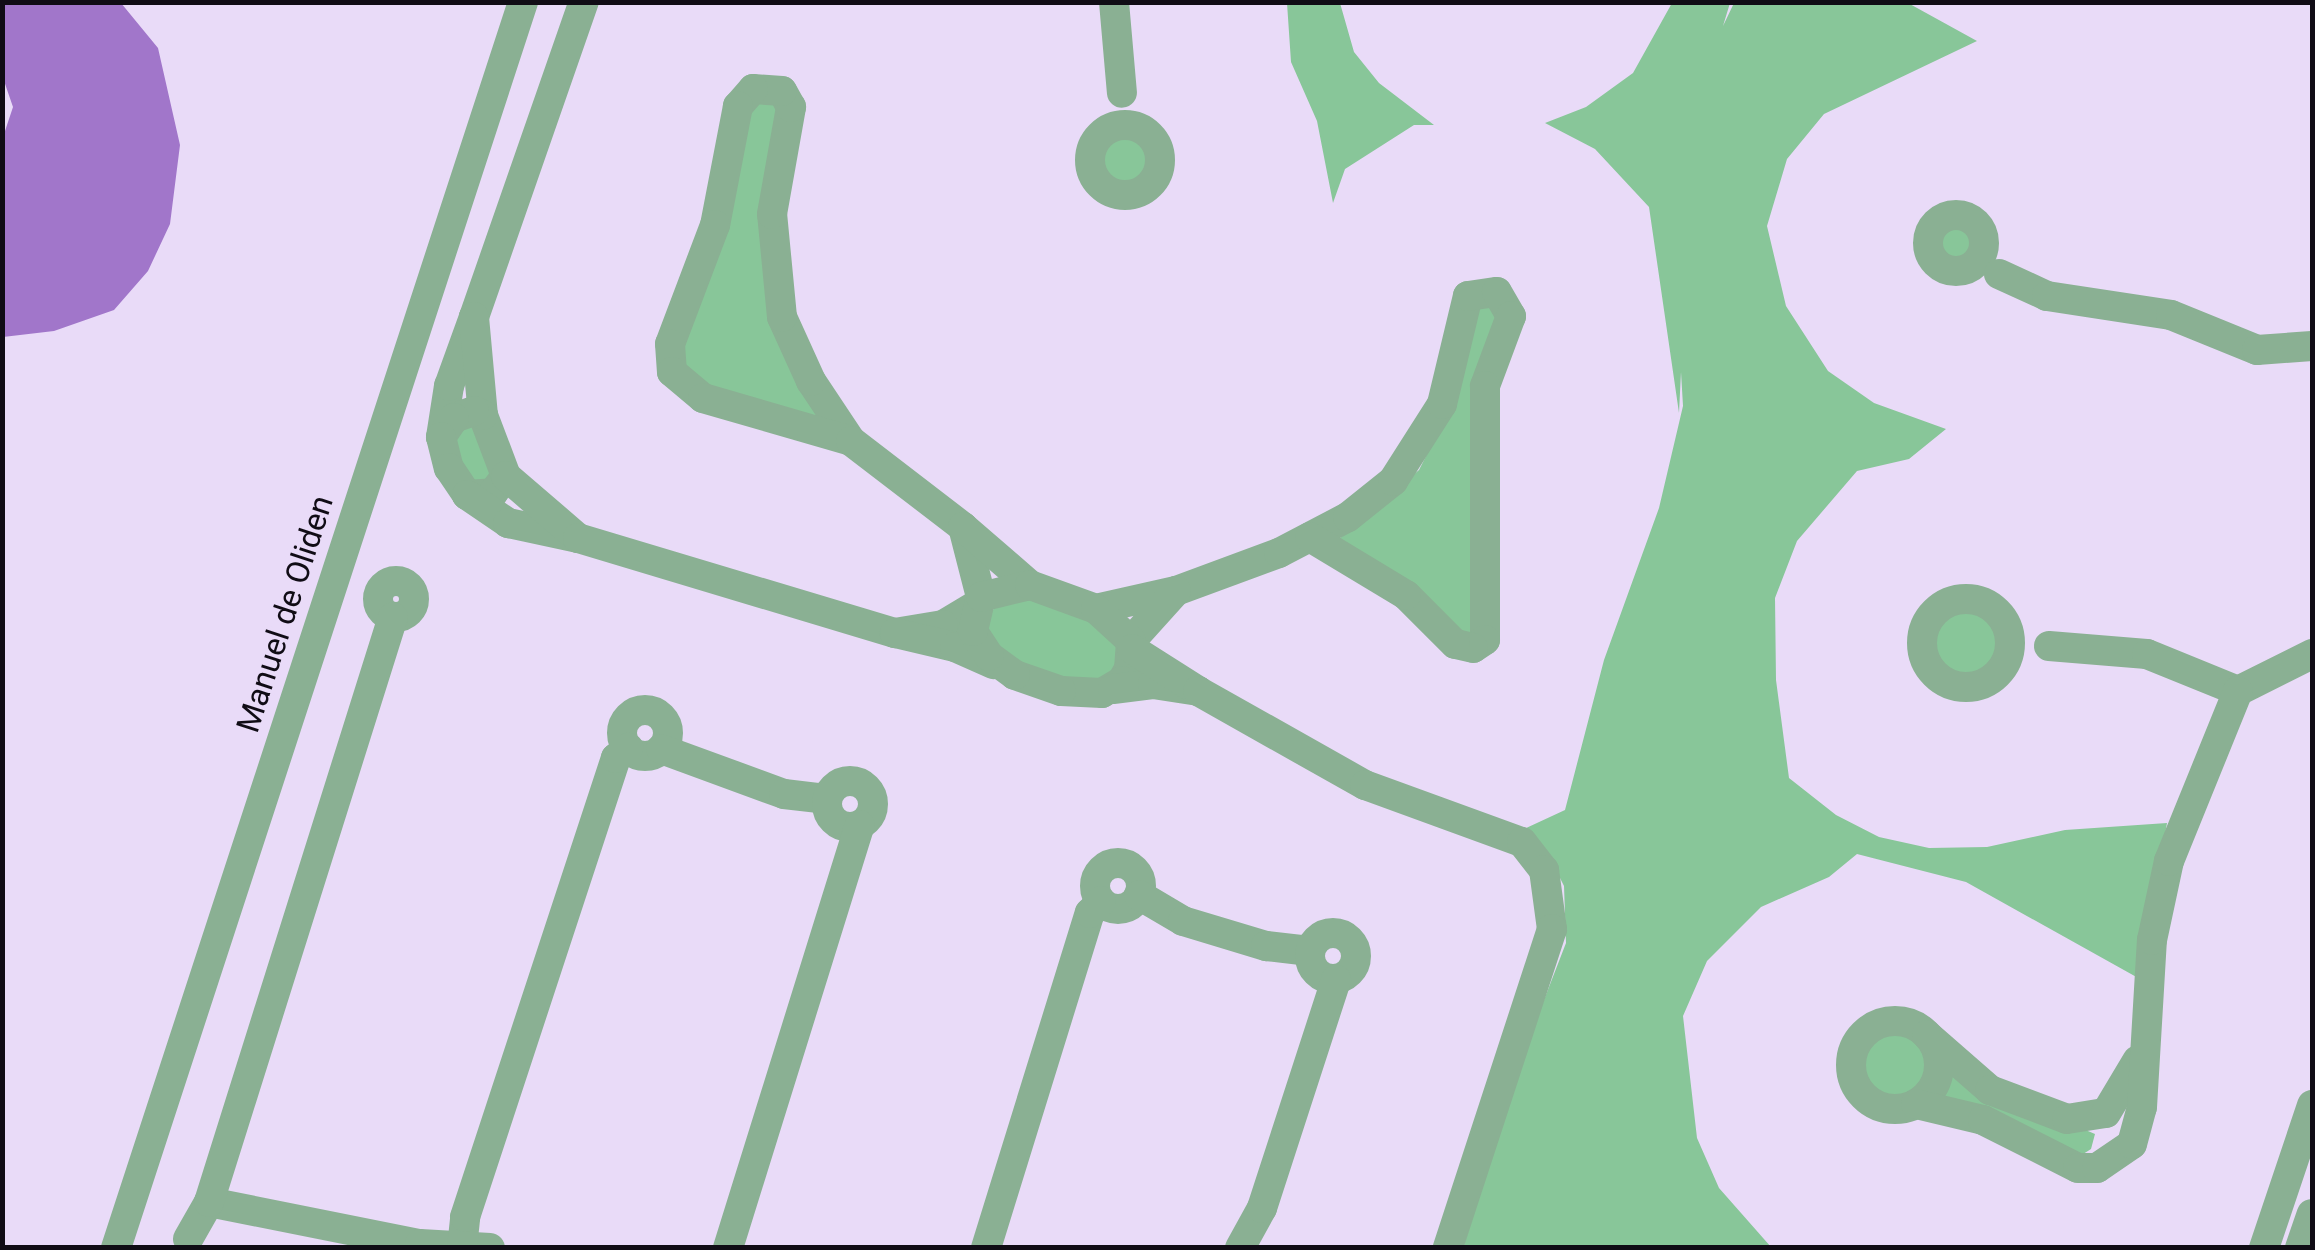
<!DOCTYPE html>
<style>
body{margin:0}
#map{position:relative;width:2315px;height:1250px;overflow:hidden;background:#e9dbf8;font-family:Roboto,sans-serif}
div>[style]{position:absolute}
.green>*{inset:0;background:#88c699}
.round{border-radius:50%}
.water>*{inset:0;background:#a176ca}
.minor>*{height:30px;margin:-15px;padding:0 15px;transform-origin:15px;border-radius:15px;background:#8ab093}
.minor>.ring{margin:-15px;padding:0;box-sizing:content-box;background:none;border:30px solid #8ab093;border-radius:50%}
span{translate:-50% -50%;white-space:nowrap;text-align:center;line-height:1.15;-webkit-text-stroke:8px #e9dbf8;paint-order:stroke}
.street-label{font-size:32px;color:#100c15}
.frame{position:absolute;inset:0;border:5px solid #100c15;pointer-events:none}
</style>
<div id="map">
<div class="green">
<div style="clip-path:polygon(1287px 3px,1340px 3px,1354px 52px,1379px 83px,1434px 125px,1414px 125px,1345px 169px,1333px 203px,1317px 121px,1291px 62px)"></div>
<div style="clip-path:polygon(1672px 3px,1730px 3px,1723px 26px,1734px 3px,1908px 3px,1977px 41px,1824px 114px,1787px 159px,1767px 226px,1786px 306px,1828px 371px,1874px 403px,1946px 429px,1909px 459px,1857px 471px,1797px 541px,1775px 598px,1776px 680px,1789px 778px,1836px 815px,1879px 837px,1929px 848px,1987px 847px,2065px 830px,2167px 823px,2140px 979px,1966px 882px,1857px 854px,1829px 877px,1761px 907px,1707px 961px,1683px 1016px,1697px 1138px,1719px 1188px,1771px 1247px,1463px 1248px,1525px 1049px,1566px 943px,1564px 886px,1546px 850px,1524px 829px,1565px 810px,1604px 660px,1659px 508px,1683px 406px,1681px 372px,1679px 413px,1649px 207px,1595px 149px,1545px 123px,1586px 107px,1633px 73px)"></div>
<div style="clip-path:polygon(760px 94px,781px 107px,767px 186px,821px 421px,705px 392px,675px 355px,740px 124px)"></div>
<div class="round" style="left:1096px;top:131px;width:58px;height:58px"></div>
<div class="round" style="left:1935px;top:221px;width:42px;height:42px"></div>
<div style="clip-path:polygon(1499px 304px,1470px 638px,1339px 539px,1419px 470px,1459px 390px,1470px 310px)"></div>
<div style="clip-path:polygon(470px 417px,491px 456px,490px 489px,457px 471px,452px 428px)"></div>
<div style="clip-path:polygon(1024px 597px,1092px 615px,1116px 640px,1116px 671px,1104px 680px,1052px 682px,991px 645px,987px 619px,998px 602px)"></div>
<div class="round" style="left:1930px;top:608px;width:72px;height:72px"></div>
<div class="round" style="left:1859px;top:1030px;width:72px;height:72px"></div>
<div style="clip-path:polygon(1951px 1073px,2095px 1134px,2091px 1149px,2080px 1156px,1935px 1101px)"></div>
</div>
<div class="water">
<div style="clip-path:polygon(2px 3px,121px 3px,158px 48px,180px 145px,170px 224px,148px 271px,114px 310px,54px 331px,3px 337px,2px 140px,13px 107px,3px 78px)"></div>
</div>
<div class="minor">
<div style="left:1114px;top:2px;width:91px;rotate:85deg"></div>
<div class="ring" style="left:1090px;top:125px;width:40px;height:40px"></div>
<div class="ring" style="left:1928px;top:215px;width:26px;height:26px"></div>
<div style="left:1999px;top:274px;width:53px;rotate:24.6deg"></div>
<div style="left:2047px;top:296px;width:125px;rotate:8.7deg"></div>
<div style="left:2171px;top:315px;width:93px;rotate:22.1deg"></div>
<div style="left:2257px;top:350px;width:55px;rotate:-4.2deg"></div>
<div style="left:474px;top:317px;width:334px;rotate:-70.8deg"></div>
<div style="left:441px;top:437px;width:52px;rotate:-81.1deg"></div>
<div style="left:449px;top:386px;width:73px;rotate:-70.1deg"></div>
<div style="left:474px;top:317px;width:98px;rotate:84.8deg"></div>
<div style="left:851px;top:441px;width:72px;rotate:-123.7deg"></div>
<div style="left:811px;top:381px;width:70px;rotate:-114.4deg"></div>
<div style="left:782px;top:317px;width:103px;rotate:-95.5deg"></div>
<div style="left:772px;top:214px;width:109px;rotate:-79.9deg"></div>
<div style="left:791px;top:107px;width:18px;rotate:-119deg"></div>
<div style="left:782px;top:91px;width:29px;rotate:-176deg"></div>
<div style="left:753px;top:89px;width:23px;rotate:131deg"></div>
<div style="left:738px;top:106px;width:121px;rotate:100.9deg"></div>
<div style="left:715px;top:225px;width:127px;rotate:110.7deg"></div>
<div style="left:670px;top:344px;width:28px;rotate:86deg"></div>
<div style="left:672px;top:372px;width:40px;rotate:40deg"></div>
<div style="left:703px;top:398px;width:154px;rotate:16.2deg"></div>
<div style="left:851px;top:441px;width:141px;rotate:37.5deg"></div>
<div style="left:467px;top:495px;width:26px;rotate:-4deg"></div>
<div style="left:493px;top:493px;width:21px;rotate:-53deg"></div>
<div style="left:506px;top:476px;width:65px;rotate:-110.7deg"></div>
<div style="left:483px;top:415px;width:10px;rotate:-156deg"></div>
<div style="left:474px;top:411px;width:21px;rotate:161deg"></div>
<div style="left:454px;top:418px;width:23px;rotate:124deg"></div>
<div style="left:441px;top:437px;width:32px;rotate:76deg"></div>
<div style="left:449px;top:468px;width:32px;rotate:56deg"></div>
<div style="left:467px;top:495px;width:50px;rotate:34.3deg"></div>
<div style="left:508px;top:523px;width:72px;rotate:12.1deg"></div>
<div style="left:578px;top:538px;width:95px;rotate:-139.3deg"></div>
<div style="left:578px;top:538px;width:331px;rotate:16.7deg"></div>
<div class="ring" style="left:378px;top:581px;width:6px;height:6px"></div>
<div style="left:1176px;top:591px;width:110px;rotate:-20.3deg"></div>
<div style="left:1279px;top:553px;width:78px;rotate:-27.6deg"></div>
<div style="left:1348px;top:517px;width:58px;rotate:-38.7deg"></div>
<div style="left:1393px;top:481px;width:91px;rotate:-57.5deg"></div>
<div style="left:1442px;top:404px;width:111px;rotate:-76.5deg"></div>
<div style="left:1468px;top:296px;width:29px;rotate:-8deg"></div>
<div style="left:1497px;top:292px;width:28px;rotate:60deg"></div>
<div style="left:1511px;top:316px;width:75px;rotate:110.4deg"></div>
<div style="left:1485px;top:386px;width:254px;rotate:90deg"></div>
<div style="left:1485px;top:640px;width:14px;rotate:146deg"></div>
<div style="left:1473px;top:648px;width:18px;rotate:-167deg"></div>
<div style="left:1455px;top:644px;width:69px;rotate:-135deg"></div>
<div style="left:1406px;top:595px;width:112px;rotate:-148.9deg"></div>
<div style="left:981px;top:597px;width:72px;rotate:-104.4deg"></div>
<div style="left:963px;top:527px;width:89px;rotate:40.9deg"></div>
<div class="ring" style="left:1922px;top:599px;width:58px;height:58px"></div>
<div style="left:973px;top:607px;width:35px;rotate:149deg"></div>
<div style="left:943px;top:625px;width:49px;rotate:170.5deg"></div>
<div style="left:895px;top:633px;width:62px;rotate:13.1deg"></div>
<div style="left:955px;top:647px;width:42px;rotate:24.1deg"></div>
<div style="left:1096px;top:609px;width:82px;rotate:-12.7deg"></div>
<div style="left:1176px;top:591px;width:67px;rotate:132deg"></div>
<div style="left:1131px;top:641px;width:28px;rotate:94deg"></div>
<div style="left:1129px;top:669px;width:14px;rotate:120deg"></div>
<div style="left:1122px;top:681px;width:23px;rotate:149deg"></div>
<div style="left:1102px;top:693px;width:41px;rotate:-177.2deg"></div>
<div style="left:1061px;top:691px;width:49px;rotate:-160.8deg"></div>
<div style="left:1015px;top:675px;width:32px;rotate:-144deg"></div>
<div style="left:989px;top:656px;width:30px;rotate:-123deg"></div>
<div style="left:973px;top:631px;width:35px;rotate:-77deg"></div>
<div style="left:981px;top:597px;width:50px;rotate:-13.8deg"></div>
<div style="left:1030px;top:585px;width:70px;rotate:20deg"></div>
<div style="left:1096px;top:609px;width:47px;rotate:42.4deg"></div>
<div style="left:2049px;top:646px;width:98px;rotate:4.7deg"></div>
<div style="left:2147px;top:654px;width:98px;rotate:22.1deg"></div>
<div style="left:2238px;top:691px;width:83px;rotate:-26.6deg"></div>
<div style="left:1113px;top:689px;width:40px;rotate:-7.1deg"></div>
<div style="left:1153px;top:684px;width:46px;rotate:8.8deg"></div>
<div style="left:1198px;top:691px;width:78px;rotate:-147.5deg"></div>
<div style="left:1198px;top:691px;width:192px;rotate:29.4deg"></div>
<div style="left:1365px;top:785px;width:167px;rotate:20deg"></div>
<div style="left:1522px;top:842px;width:36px;rotate:52deg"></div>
<div style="left:1544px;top:870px;width:60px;rotate:82.3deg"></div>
<div style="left:1552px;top:929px;width:336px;rotate:108.1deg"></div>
<div class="ring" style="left:622px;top:710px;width:16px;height:16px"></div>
<div style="left:661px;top:749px;width:131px;rotate:20.1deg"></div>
<div style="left:784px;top:794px;width:42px;rotate:6.8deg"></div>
<div class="ring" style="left:827px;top:781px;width:16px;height:16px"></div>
<div class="ring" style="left:1095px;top:863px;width:16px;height:16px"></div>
<div style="left:1139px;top:895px;width:51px;rotate:30.6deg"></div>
<div style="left:1183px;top:921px;width:87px;rotate:16.8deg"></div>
<div style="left:1266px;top:946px;width:44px;rotate:6.5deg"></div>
<div class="ring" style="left:1310px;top:933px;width:16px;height:16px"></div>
<div class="ring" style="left:1851px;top:1021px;width:58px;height:58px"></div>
<div style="left:1927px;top:1035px;width:84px;rotate:41.1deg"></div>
<div style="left:1990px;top:1090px;width:82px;rotate:20.6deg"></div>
<div style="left:2067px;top:1119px;width:39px;rotate:-9deg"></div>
<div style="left:2106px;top:1113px;width:61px;rotate:-59.2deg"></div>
<div style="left:1916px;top:1104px;width:69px;rotate:13.4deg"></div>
<div style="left:1983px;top:1120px;width:106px;rotate:26.8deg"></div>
<div style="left:2078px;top:1168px;width:19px"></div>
<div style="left:2097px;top:1168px;width:42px;rotate:-34.4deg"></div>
<div style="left:2132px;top:1144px;width:38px;rotate:-75deg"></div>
<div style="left:2142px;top:1107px;width:167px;rotate:-86.6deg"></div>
<div style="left:2152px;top:940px;width:81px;rotate:-77.9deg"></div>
<div style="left:2169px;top:861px;width:183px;rotate:-67.9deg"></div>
<div style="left:209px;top:1202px;width:215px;rotate:11.3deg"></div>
<div style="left:420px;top:1244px;width:70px;rotate:3.3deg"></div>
<div style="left:188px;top:1239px;width:43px;rotate:-60.4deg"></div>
<div style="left:209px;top:1202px;width:613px;rotate:-72.54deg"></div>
<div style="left:116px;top:1248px;width:1311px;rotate:-71.91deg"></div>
<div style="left:462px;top:1248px;width:31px;rotate:-84deg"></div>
<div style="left:465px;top:1217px;width:483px;rotate:-71.8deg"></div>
<div style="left:616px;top:758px;width:16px;rotate:-40deg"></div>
<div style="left:728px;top:1248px;width:443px;rotate:-72.7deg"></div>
<div style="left:986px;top:1248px;width:351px;rotate:-72.8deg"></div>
<div style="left:1090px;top:913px;width:16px;rotate:-47deg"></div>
<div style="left:1240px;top:1248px;width:46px;rotate:-61.2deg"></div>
<div style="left:1262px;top:1208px;width:240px;rotate:-72deg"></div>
<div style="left:2264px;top:1248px;width:151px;rotate:-71.4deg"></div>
<div style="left:2300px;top:1248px;width:36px;rotate:-71deg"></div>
</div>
<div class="street-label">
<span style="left:285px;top:614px;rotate:-72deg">Manuel de Oliden</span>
</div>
<div class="frame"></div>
</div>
